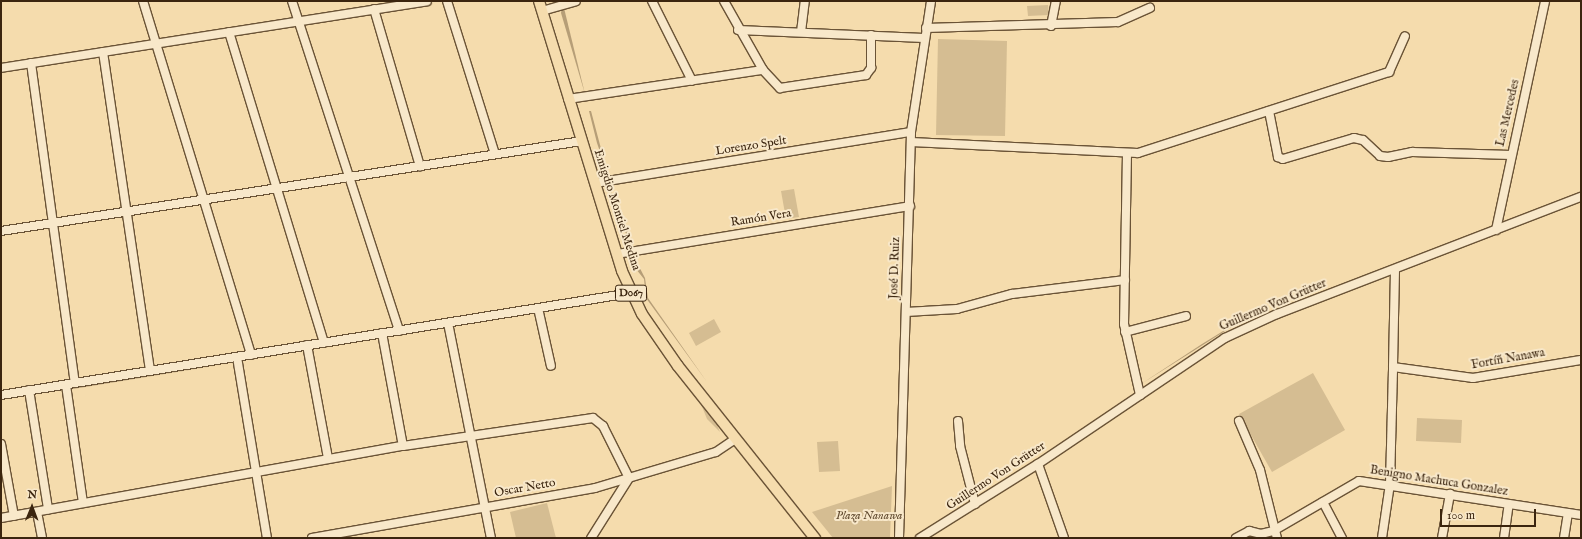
<!DOCTYPE html>
<meta charset="utf-8">
<style>
body{margin:0}
#map{position:relative;width:1582px;height:539px;overflow:hidden;background:#f5dcad;font-family:"IM FELL English",serif}
div>[style]{position:absolute}
.green>*{inset:0;background:#d5bd92}
.water>*{inset:0;background:#b69e77}
.roads{filter:drop-shadow(1px 0 #6a5336) drop-shadow(-1px 0 #6a5336) drop-shadow(0 1px #6a5336) drop-shadow(0 -1px #6a5336)}
.minor>*{height:8px;margin:-4px;padding:0 4px;transform-origin:4px;border-radius:4px;background:#f8e8ca}
.major>*{height:10px;margin:-5px;padding:0 5px;transform-origin:5px;border-radius:5px;background:#f5dcad}
span{translate:-50% -50%;white-space:nowrap;text-align:center;line-height:1.15;-webkit-text-stroke:4px #f8e8ca;paint-order:stroke}
.shield-label span{padding:1px 3px;background:#f8e8ca;border:1px solid;border-radius:3px;-webkit-text-stroke-width:0}
.shield-label{font-size:11px;color:#3b250f;font-weight:700}
.street-label{font-size:12px;color:#3b250f}
.park-label{font-size:12px;color:#624b30;font-style:italic}
.frame{position:absolute;inset:0;border:2px solid #3b250f;pointer-events:none}
.north{position:absolute;left:12px;top:487px;width:40px;height:40px;-webkit-text-stroke:3px #f8e8ca;paint-order:stroke;rotate:1deg;font-size:11px;font-weight:700;line-height:16px;text-align:center;color:#3b250f}
.north::after{content:'';display:block;margin:auto;width:14px;height:18px;background:#3b250f;clip-path:polygon(50% 0,100% 100%,50% 72%,0 100%)}
.scale{position:absolute;left:1440px;top:509px;width:96px;height:18px;box-sizing:border-box;border:2px solid #3b250f;border-top:0;padding-left:5px;font-size:12px;line-height:14px;white-space:nowrap;color:#3b250f;-webkit-text-stroke:3px #f8e8ca;paint-order:stroke}
</style>
<div id="map">
<div class="green">
<div style="clip-path:polygon(1048px 5px,1049px 15px,1028px 16px,1027px 6px)"></div>
<div style="clip-path:polygon(938px 39px,1007px 41px,1005px 136px,936px 135px)"></div>
<div style="clip-path:polygon(794px 189px,799px 217px,786px 219px,781px 191px)"></div>
<div style="clip-path:polygon(714px 319px,721px 332px,696px 346px,689px 333px)"></div>
<div style="clip-path:polygon(1313px 373px,1345px 430px,1272px 472px,1239px 414px)"></div>
<div style="clip-path:polygon(701px 404px,717px 425px,720px 432px,707px 419px)"></div>
<div style="clip-path:polygon(1417px 418px,1462px 420px,1461px 443px,1416px 441px)"></div>
<div style="clip-path:polygon(838px 441px,840px 471px,819px 472px,817px 442px)"></div>
<div style="clip-path:polygon(892px 486px,890px 538px,833px 538px,812px 512px)"></div>
<div style="clip-path:polygon(547px 503px,556px 538px,516px 538px,510px 512px)"></div>
</div>
<div class="water">
<div style="clip-path:polygon(562px 8px,564px 8px,585px 94px,561px 13px)"></div>
<div style="clip-path:polygon(589px 111px,591px 111px,608px 175px,597px 143px)"></div>
<div style="clip-path:polygon(609px 185px,622px 221px,631px 238px,633px 247px,620px 222px)"></div>
<div style="clip-path:polygon(633px 255px,645px 278px,648px 298px,707px 382px,646px 298px,644px 279px,636px 269px)"></div>
<div style="clip-path:polygon(1233px 325px,1233px 326px,1141px 384px,1202px 344px)"></div>
<div style="clip-path:polygon(232px 363px,73px 389px,73px 388px)"></div>
</div>
<div class="roads">
<div class="minor">
<div style="left:143px;top:1px;width:370px;rotate:73deg"></div>
<div style="left:292px;top:1px;width:347px;rotate:72deg"></div>
<div style="left:447px;top:1px;width:160px;rotate:72.6deg"></div>
<div style="left:652px;top:1px;width:89px;rotate:63.4deg"></div>
<div style="left:724px;top:1px;width:79px;rotate:60.5deg"></div>
<div style="left:763px;top:70px;width:25px;rotate:47deg"></div>
<div style="left:780px;top:88px;width:87px;rotate:-8.6deg"></div>
<div style="left:866px;top:75px;width:9px;rotate:-54deg"></div>
<div style="left:871px;top:68px;width:33px;rotate:-90deg"></div>
<div style="left:374px;top:9px;width:164px;rotate:73.7deg"></div>
<div style="left:542px;top:11px;width:35px;rotate:-16deg"></div>
<div style="left:1051px;top:26px;width:25px;rotate:-79deg"></div>
<div style="left:926px;top:28px;width:192px;rotate:-1.8deg"></div>
<div style="left:1118px;top:22px;width:35px;rotate:-24deg"></div>
<div style="left:738px;top:30px;width:186px;rotate:2.5deg"></div>
<div style="left:229px;top:32px;width:325px;rotate:73deg"></div>
<div style="left:801px;top:32px;width:31px;rotate:-83deg"></div>
<div style="left:103px;top:52px;width:322px;rotate:81.6deg"></div>
<div style="left:31px;top:63px;width:323px;rotate:82.2deg"></div>
<div style="left:1px;top:68px;width:431px;rotate:-8.9deg"></div>
<div style="left:568px;top:99px;width:197px;rotate:-8.5deg"></div>
<div style="left:1269px;top:111px;width:47px;rotate:78.9deg"></div>
<div style="left:1278px;top:157px;width:5px;rotate:22deg"></div>
<div style="left:1283px;top:159px;width:74px;rotate:-16.5deg"></div>
<div style="left:1354px;top:138px;width:9px;rotate:13deg"></div>
<div style="left:1363px;top:140px;width:23px;rotate:43deg"></div>
<div style="left:1380px;top:156px;width:8px;rotate:7deg"></div>
<div style="left:1388px;top:157px;width:25px;rotate:-12deg"></div>
<div style="left:1412px;top:152px;width:99px;rotate:1.7deg"></div>
<div style="left:911px;top:142px;width:227px;rotate:2.8deg"></div>
<div style="left:1138px;top:153px;width:264px;rotate:-17.9deg"></div>
<div style="left:1389px;top:72px;width:39px;rotate:-66deg"></div>
<div style="left:1127px;top:153px;width:171px;rotate:91deg"></div>
<div style="left:1124px;top:324px;width:73px;rotate:77.3deg"></div>
<div style="left:595px;top:183px;width:320px;rotate:-9.2deg"></div>
<div style="left:1496px;top:230px;width:234px;rotate:-77.9deg"></div>
<div style="left:1px;top:231px;width:588px;rotate:-8.81deg"></div>
<div style="left:617px;top:254px;width:297px;rotate:-9.3deg"></div>
<div style="left:1395px;top:270px;width:97px;rotate:91.2deg"></div>
<div style="left:1393px;top:367px;width:81px;rotate:7.8deg"></div>
<div style="left:1473px;top:378px;width:109px;rotate:-9.5deg"></div>
<div style="left:538px;top:308px;width:59px;rotate:77.4deg"></div>
<div style="left:906px;top:312px;width:51px;rotate:-3.4deg"></div>
<div style="left:957px;top:309px;width:57px;rotate:-15.3deg"></div>
<div style="left:1012px;top:294px;width:114px;rotate:-7.1deg"></div>
<div style="left:448px;top:323px;width:219px;rotate:78.7deg"></div>
<div style="left:1125px;top:332px;width:63px;rotate:-14.7deg"></div>
<div style="left:382px;top:333px;width:115px;rotate:79.5deg"></div>
<div style="left:307px;top:345px;width:115px;rotate:79.5deg"></div>
<div style="left:237px;top:357px;width:183px;rotate:80.6deg"></div>
<div style="left:66px;top:385px;width:119px;rotate:81.8deg"></div>
<div style="left:29px;top:390px;width:121px;rotate:80.9deg"></div>
<div style="left:1px;top:395px;width:638px;rotate:-9.2deg"></div>
<div style="left:958px;top:421px;width:25px;rotate:85deg"></div>
<div style="left:960px;top:446px;width:60px;rotate:75.5deg"></div>
<div style="left:1239px;top:421px;width:53px;rotate:66.8deg"></div>
<div style="left:1260px;top:470px;width:70px;rotate:76deg"></div>
<div style="left:1px;top:444px;width:73px;rotate:79.8deg"></div>
<div style="left:1038px;top:464px;width:78px;rotate:70.6deg"></div>
<div style="left:1323px;top:502px;width:41px;rotate:62.2deg"></div>
<div style="left:37px;top:512px;width:26px;rotate:79deg"></div>
<div style="left:1px;top:518px;width:408px;rotate:-10.2deg"></div>
<div style="left:403px;top:446px;width:192px;rotate:-8.4deg"></div>
<div style="left:593px;top:418px;width:13px;rotate:39deg"></div>
<div style="left:603px;top:426px;width:58px;rotate:63.4deg"></div>
<div style="left:629px;top:478px;width:71px;rotate:122.3deg"></div>
<div style="left:312px;top:538px;width:287px;rotate:-10deg"></div>
<div style="left:595px;top:488px;width:126px;rotate:-16.6deg"></div>
<div style="left:716px;top:452px;width:23px;rotate:-34deg"></div>
<div style="left:899px;top:538px;width:406px;rotate:-88.3deg"></div>
<div style="left:911px;top:132px;width:133px;rotate:-81.3deg"></div>
<div style="left:920px;top:538px;width:139px;rotate:-32.1deg"></div>
<div style="left:1038px;top:464px;width:225px;rotate:-34deg"></div>
<div style="left:1225px;top:338px;width:57px;rotate:-24.8deg"></div>
<div style="left:1277px;top:314px;width:326px;rotate:-21.1deg"></div>
<div style="left:1236px;top:538px;width:15px;rotate:-28deg"></div>
<div style="left:1249px;top:531px;width:12px;rotate:14deg"></div>
<div style="left:1261px;top:534px;width:12px;rotate:-14deg"></div>
<div style="left:1273px;top:531px;width:99px;rotate:-30.2deg"></div>
<div style="left:1359px;top:481px;width:225px;rotate:8.7deg"></div>
<div style="left:1382px;top:538px;width:55px;rotate:-81.6deg"></div>
<div style="left:1390px;top:484px;width:117px;rotate:-88.5deg"></div>
<div style="left:1442px;top:538px;width:45px;rotate:-79.7deg"></div>
<div style="left:1504px;top:538px;width:34px;rotate:-82deg"></div>
<div style="left:1564px;top:538px;width:25px;rotate:-81deg"></div>
</div>
<div class="major">
<div style="left:539px;top:1px;width:282px;rotate:72.9deg"></div>
<div style="left:622px;top:271px;width:47px;rotate:65.1deg"></div>
<div style="left:642px;top:314px;width:63px;rotate:55.3deg"></div>
<div style="left:678px;top:366px;width:220px;rotate:51.5deg"></div>
</div>
</div>
<div class="shield-label">
<span style="left:631px;top:293px">D067</span>
</div>
<div class="street-label">
<span style="left:1508px;top:113px;rotate:-77deg">Las Mercedes</span>
<span style="left:751px;top:146px;rotate:-9deg">Lorenzo Spelt</span>
<span style="left:617px;top:210px;rotate:72deg">Emigdio Montiel Medina</span>
<span style="left:761px;top:218px;rotate:-9deg">Ramón Vera</span>
<span style="left:895px;top:268px;rotate:-88deg">José D. Ruiz</span>
<span style="left:1273px;top:305px;rotate:-23deg">Guillermo Von Grütter</span>
<span style="left:1508px;top:359px;rotate:-10deg">Fortíñ Nanawa</span>
<span style="left:996px;top:476px;rotate:-33deg">Guillermo Von Grütter</span>
<span style="left:1439px;top:481px;rotate:9deg">Benigno Machuca Gonzalez</span>
<span style="left:525px;top:488px;rotate:-10deg">Oscar Netto</span>
</div>
<div class="park-label">
<span style="left:869px;top:516px">Plaza Nanawa</span>
</div>
<div class="frame"></div>
<div class="north">N</div>
<div class="scale">100 m</div>
</div>
